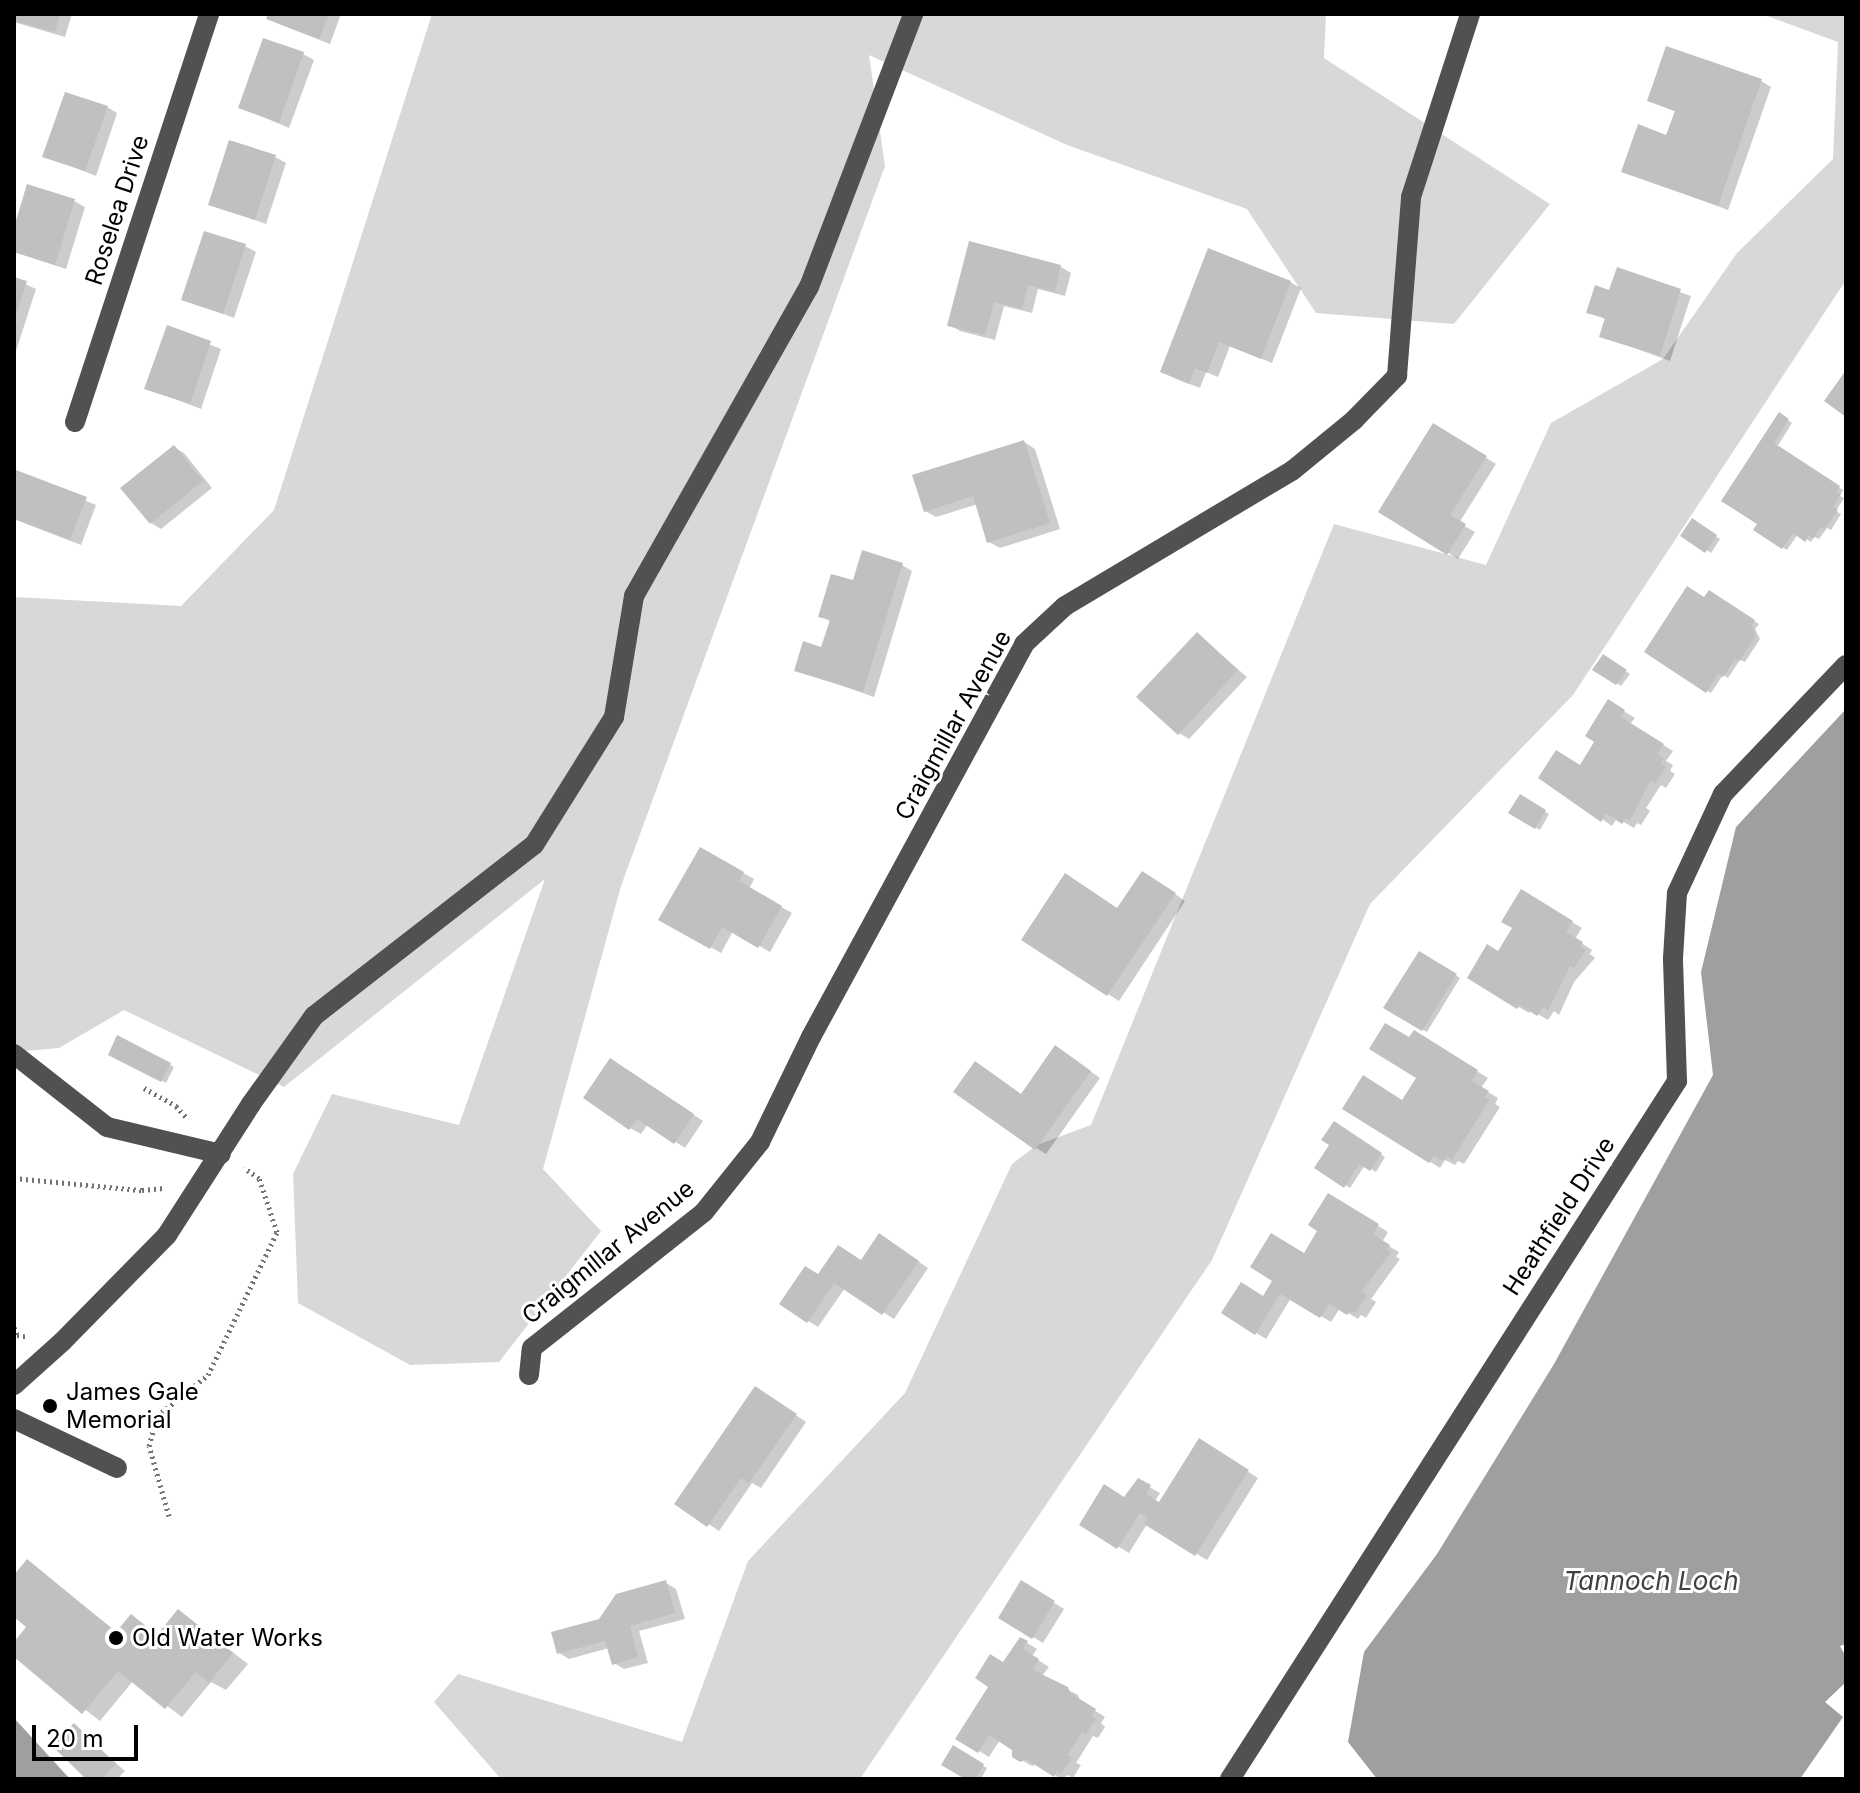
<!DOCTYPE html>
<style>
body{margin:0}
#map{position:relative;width:1860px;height:1793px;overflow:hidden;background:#fff;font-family:Inter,sans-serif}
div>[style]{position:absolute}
.green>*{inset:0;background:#d8d8d8}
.water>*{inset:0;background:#9f9f9f}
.shadow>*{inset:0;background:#0003}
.building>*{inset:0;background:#c0c0c0}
.path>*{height:5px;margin-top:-2.5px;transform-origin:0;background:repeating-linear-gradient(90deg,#737373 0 2px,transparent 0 6px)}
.minor>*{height:20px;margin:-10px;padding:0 10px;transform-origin:10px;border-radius:10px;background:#515151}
.dots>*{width:22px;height:22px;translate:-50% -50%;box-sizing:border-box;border:4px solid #fff;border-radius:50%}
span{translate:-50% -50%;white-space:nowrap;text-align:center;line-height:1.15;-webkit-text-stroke:6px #fff;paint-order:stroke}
.street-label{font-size:24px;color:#000}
.poi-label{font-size:24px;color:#000}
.left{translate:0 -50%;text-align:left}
.water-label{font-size:26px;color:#404040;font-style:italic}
.frame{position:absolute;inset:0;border:16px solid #000;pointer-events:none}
.scale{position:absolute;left:32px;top:1725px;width:106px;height:36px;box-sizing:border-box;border:4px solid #000;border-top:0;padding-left:10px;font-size:24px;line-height:28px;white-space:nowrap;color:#000;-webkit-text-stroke:6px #fff;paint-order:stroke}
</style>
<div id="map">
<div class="green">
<div style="clip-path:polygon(432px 14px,1326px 14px,1324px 58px,1550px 204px,1454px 324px,1316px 313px,1247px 209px,1067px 145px,869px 55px,885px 166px,621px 886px,543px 1169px,601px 1231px,499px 1362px,410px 1365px,298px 1303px,293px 1174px,332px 1094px,459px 1125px,545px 879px,284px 1087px,124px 1010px,59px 1048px,14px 1052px,14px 597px,181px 606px,274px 510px)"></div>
<div style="clip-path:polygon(1762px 14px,1846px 14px,1846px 280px,1573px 695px,1370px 904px,1212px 1260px,860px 1779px,501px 1779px,434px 1702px,458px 1674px,682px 1742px,748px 1561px,905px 1393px,1012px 1164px,1037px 1145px,1091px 1125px,1334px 524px,1486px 565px,1551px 423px,1663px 359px,1737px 253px,1833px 159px,1838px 42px)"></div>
</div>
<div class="water">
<div style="clip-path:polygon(1846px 709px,1846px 1644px,1840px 1646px,1846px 1657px,1846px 1682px,1825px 1702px,1843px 1717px,1800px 1779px,1377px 1779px,1348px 1742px,1364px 1652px,1437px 1554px,1554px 1364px,1713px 1075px,1701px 972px,1736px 827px)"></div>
<div style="clip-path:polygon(14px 1718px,70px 1779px,14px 1779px)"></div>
</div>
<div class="shadow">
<div style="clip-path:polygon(14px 14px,72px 14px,65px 37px,14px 22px)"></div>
<div style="clip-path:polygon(270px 14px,341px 14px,330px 44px,279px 24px,269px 18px)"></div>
<div style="clip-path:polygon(303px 54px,314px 60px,289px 128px,240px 107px)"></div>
<div style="clip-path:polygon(1761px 81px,1771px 87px,1728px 210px,1624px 171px,1667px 137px,1676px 112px,1649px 100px)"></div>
<div style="clip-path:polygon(107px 107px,117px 113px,96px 176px,45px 156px)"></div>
<div style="clip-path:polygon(275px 157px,286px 163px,266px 224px,210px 204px)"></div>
<div style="clip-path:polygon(74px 201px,85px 207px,66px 269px,14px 252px,14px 233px)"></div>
<div style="clip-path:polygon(970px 244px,1061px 267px,1071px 273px,1065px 296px,1038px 289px,1032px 313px,1004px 306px,995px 340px,960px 331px,950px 325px)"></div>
<div style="clip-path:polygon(245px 246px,256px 252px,234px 318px,184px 299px)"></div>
<div style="clip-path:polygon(1618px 270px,1691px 296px,1670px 361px,1602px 336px,1607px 320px,1588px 312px,1611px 293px)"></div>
<div style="clip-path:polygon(14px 279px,36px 289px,16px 351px,14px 350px)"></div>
<div style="clip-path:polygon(1290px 282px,1301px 288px,1272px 363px,1230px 346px,1218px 377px,1206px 372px,1200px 388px,1172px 377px)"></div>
<div style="clip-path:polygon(168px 328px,221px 349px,201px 409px,147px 388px)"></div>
<div style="clip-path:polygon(1780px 415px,1792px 423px,1777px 447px,1843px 490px,1840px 496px,1844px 498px,1836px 511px,1841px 514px,1831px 530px,1827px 528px,1819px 539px,1814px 537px,1811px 542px,1798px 534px,1787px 550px,1756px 530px,1760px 524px,1723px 500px)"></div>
<div style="clip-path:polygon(1434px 426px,1496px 464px,1459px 523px,1475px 532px,1458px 559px,1381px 512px)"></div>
<div style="clip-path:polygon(1024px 442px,1035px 449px,1060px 529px,1000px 548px,989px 542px,978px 504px,936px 517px,925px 511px)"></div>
<div style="clip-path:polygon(174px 447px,184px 453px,212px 488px,161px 529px,151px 523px)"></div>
<div style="clip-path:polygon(17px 472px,96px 505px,81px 545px,14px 519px)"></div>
<div style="clip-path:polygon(1693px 521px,1720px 539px,1711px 553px,1683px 535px)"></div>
<div style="clip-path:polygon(902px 565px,912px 571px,874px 697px,797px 670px,822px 649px,831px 622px,821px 616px,854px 583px)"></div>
<div style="clip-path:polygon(1710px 592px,1759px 624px,1755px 629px,1760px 639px,1745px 662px,1740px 660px,1728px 678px,1723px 675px,1711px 693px,1647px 651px)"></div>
<div style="clip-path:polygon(1197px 634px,1247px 677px,1189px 739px,1179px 733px)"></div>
<div style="clip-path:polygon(1603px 656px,1630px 674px,1621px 686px,1595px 669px)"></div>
<div style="clip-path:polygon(1609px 702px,1635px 718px,1630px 724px,1673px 751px,1666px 761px,1673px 765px,1670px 771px,1675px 774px,1666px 788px,1661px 785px,1646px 808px,1650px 811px,1641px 825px,1637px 823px,1634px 828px,1617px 818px,1612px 826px,1541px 778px,1581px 767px,1597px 741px)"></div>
<div style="clip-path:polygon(1521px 797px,1549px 814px,1540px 830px,1511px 812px)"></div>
<div style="clip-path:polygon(701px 849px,754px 879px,749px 889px,792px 913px,770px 952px,733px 931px,721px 953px,661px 919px)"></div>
<div style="clip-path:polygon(1153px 879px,1185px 901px,1119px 1001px,1023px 939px,1118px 910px)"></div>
<div style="clip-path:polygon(1522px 892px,1582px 928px,1575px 939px,1592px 950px,1590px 954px,1595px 958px,1574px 982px,1559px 1015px,1554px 1011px,1548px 1020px,1531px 1010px,1529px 1013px,1470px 978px,1499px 953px,1514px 928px)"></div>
<div style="clip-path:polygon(1420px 953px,1460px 978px,1427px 1032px,1386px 1007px)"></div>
<div style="clip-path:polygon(1415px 1033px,1488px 1078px,1481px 1088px,1498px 1098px,1495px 1104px,1500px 1107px,1464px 1164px,1458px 1161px,1455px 1165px,1445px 1160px,1440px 1168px,1344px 1108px,1403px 1102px,1419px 1077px,1410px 1040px)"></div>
<div style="clip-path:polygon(118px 1038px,174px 1067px,166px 1083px,110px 1054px)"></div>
<div style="clip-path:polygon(1066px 1054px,1100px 1078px,1046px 1154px,1036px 1148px,1022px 1096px)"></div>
<div style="clip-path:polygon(621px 1066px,703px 1121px,685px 1148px,648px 1124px,641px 1134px,630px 1128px)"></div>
<div style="clip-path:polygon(1334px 1124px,1385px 1157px,1376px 1172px,1365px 1165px,1350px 1188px,1317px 1167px,1332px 1144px)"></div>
<div style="clip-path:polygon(1329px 1195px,1388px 1232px,1382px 1242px,1399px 1252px,1396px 1257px,1400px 1259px,1371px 1299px,1376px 1302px,1366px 1318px,1361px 1315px,1358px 1319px,1340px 1308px,1331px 1322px,1291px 1298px,1266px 1339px,1224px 1313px,1264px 1298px,1304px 1255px,1320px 1231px)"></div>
<div style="clip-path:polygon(890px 1242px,928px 1268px,894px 1319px,845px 1288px,818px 1327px,808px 1321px,819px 1276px,862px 1262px)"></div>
<div style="clip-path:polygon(766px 1395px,806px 1422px,761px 1488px,752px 1483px,719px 1531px,677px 1503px)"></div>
<div style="clip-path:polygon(1210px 1447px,1258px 1478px,1207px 1560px,1147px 1524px,1129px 1553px,1081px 1524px,1125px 1499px,1139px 1481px,1160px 1493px,1155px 1501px,1160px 1504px)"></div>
<div style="clip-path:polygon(28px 1562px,118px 1633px,131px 1617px,159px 1635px,179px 1611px,248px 1664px,226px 1690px,211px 1682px,182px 1717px,133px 1681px,100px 1721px,14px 1655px,14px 1645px,29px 1626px,14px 1614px,14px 1578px)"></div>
<div style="clip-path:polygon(666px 1583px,676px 1589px,685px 1619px,639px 1631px,648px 1663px,624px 1669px,614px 1663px,609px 1648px,569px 1659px,559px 1653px,600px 1621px)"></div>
<div style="clip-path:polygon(1022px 1583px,1064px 1609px,1043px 1643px,1000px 1617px)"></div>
<div style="clip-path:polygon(1021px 1639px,1037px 1649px,1032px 1656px,1049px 1667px,1042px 1676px,1078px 1695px,1080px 1701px,1105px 1717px,1101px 1723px,1105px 1727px,1098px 1738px,1093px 1736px,1076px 1763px,1081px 1765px,1073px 1778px,1068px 1775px,1061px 1779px,1038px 1764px,1032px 1766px,1014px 1756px,1014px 1749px,1000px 1740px,989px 1757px,958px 1738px)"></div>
<div style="clip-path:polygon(74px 1726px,125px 1771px,117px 1779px,89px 1779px)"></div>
<div style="clip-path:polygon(953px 1748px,987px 1768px,981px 1779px,969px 1779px)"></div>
</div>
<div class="building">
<div style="clip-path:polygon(14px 14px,60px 14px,55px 32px,14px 21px)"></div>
<div style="clip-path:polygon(268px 14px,329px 14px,319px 39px,266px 19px)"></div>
<div style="clip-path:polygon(263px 38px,304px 52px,279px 123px,238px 108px)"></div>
<div style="clip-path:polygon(1666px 46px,1762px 79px,1718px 206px,1621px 172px,1638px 124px,1666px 135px,1675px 111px,1647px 101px)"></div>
<div style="clip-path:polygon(65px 92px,108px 106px,85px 171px,42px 157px)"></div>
<div style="clip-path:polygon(229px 140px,276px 155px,255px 220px,208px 205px)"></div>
<div style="clip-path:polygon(27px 184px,75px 199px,55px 265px,14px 252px,14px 227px)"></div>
<div style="clip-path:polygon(204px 231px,246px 244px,223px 314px,181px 300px)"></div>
<div style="clip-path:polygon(969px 241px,1061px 265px,1055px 292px,1028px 285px,1022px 309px,994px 302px,985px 335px,947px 326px)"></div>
<div style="clip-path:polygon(1208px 248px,1291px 281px,1261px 359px,1219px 342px,1207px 373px,1195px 368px,1189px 384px,1160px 372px)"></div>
<div style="clip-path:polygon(1617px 267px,1681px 289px,1660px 356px,1599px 337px,1605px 318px,1586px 313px,1595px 285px,1609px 290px)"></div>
<div style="clip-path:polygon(14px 277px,27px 281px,15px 318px,14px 317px)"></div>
<div style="clip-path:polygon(167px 325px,211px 341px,190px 404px,144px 389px)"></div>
<div style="clip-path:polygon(1846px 370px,1846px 417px,1824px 401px)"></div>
<div style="clip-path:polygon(1779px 412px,1789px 419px,1774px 443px,1840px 486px,1837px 492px,1841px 494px,1833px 507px,1838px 510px,1825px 529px,1821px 527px,1813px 539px,1809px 535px,1805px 542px,1793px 533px,1782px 549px,1753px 530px,1757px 524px,1721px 501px)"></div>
<div style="clip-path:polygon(1433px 423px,1487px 456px,1450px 515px,1466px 524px,1447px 555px,1378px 512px)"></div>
<div style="clip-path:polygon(1024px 440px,1050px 523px,987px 543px,973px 496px,924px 512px,912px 475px)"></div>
<div style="clip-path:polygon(174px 445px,203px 481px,150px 524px,120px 488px)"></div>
<div style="clip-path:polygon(16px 470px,87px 497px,70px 540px,14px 519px)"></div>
<div style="clip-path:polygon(1692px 518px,1717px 535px,1705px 553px,1680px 536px)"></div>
<div style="clip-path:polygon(862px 550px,903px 563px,863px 692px,794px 671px,803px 641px,821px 647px,830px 620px,818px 617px,831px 574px,853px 580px)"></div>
<div style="clip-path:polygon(1687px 586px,1704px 597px,1709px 590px,1755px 620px,1752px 625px,1756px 636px,1739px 661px,1735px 659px,1723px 677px,1718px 674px,1706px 693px,1644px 652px)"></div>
<div style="clip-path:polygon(1197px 632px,1238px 670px,1178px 735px,1136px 697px)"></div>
<div style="clip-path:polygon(1603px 654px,1627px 670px,1616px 685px,1592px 670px)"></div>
<div style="clip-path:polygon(1608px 699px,1625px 710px,1621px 717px,1664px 744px,1657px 754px,1664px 758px,1661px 764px,1666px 766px,1655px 784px,1650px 781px,1630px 821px,1626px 818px,1622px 824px,1606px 813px,1601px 822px,1538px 778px,1556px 750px,1580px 765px,1594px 742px,1585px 736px)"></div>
<div style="clip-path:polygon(1520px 794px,1546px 810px,1535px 829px,1508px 813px)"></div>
<div style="clip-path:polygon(700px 847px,744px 872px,739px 881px,782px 906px,758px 948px,722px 927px,710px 949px,658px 920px)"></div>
<div style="clip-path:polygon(1142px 871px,1176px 893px,1107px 996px,1021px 940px,1065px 873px,1117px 908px)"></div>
<div style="clip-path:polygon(1521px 889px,1573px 921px,1566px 932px,1583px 942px,1580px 947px,1586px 950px,1574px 968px,1570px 966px,1548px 1011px,1543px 1007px,1537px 1016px,1520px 1005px,1517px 1009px,1467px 978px,1487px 944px,1498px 951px,1512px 928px,1501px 922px)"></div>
<div style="clip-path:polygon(1419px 951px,1457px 974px,1422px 1031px,1383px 1008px)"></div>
<div style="clip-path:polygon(1385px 1023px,1409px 1037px,1414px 1030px,1478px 1070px,1472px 1081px,1489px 1091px,1485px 1097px,1490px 1099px,1452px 1160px,1447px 1156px,1443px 1161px,1434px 1156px,1429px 1163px,1342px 1109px,1363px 1075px,1402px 1100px,1416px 1078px,1369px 1049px)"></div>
<div style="clip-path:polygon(117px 1035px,171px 1063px,161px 1082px,108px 1055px)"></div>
<div style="clip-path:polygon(1055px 1045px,1091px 1071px,1035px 1150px,953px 1092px,975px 1061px,1021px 1094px)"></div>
<div style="clip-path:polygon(610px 1058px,694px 1114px,674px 1144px,637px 1119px,629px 1130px,583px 1098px)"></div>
<div style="clip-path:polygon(1334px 1121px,1382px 1153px,1370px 1171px,1359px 1164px,1344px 1188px,1314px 1168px,1329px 1145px,1321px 1140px)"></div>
<div style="clip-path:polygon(1328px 1193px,1379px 1224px,1373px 1234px,1390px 1245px,1387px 1250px,1391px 1252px,1362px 1291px,1367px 1295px,1355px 1313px,1350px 1311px,1347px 1315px,1329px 1304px,1320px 1318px,1280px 1294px,1255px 1335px,1221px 1313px,1241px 1282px,1263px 1296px,1272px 1281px,1250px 1267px,1271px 1233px,1304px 1253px,1317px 1231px,1308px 1225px)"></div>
<div style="clip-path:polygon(879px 1233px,919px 1261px,882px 1315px,834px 1283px,807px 1323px,779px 1304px,805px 1266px,818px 1274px,838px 1245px,861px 1260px)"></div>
<div style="clip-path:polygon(755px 1386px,797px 1414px,749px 1483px,741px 1478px,707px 1527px,674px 1504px)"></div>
<div style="clip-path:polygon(1199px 1438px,1249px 1470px,1195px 1556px,1144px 1524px,1148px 1518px,1140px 1513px,1117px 1549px,1079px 1525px,1104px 1484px,1124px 1497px,1138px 1478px,1151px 1485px,1146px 1494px,1159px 1502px)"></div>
<div style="clip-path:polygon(27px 1559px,116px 1632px,131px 1614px,157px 1635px,178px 1609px,233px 1653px,209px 1683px,196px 1672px,165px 1709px,118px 1671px,82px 1714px,14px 1657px,14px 1642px,26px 1627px,14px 1617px,14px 1575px)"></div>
<div style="clip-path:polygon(666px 1580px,675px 1613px,630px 1626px,638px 1657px,612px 1665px,605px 1641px,557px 1654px,551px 1632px,599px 1619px,616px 1594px)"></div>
<div style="clip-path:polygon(1021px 1580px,1055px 1601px,1032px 1639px,998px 1618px)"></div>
<div style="clip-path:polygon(1020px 1637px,1028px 1641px,1023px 1649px,1039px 1659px,1033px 1670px,1068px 1687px,1070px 1693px,1096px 1709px,1092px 1716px,1096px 1719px,1086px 1734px,1082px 1732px,1067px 1755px,1072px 1758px,1061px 1774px,1057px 1771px,1054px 1777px,1026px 1759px,1020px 1762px,1012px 1757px,1012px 1750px,989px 1735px,978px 1753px,955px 1739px,988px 1687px,975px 1678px,990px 1654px,1003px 1662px)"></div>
<div style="clip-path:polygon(74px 1723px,116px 1764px,102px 1779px,86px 1779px,52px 1746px)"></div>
<div style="clip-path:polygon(953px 1745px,984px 1764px,975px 1779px,965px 1779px,941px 1765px)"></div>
</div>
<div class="path">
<div style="left:144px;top:1088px;width:37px;rotate:29deg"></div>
<div style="left:176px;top:1106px;width:15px;rotate:48deg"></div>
<div style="left:14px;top:1178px;width:129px;rotate:5.4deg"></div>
<div style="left:142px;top:1190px;width:22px;rotate:-5deg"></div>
<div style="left:14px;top:1327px;width:9px;rotate:69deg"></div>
<div style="left:17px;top:1335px;width:11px;rotate:10deg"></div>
<div style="left:169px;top:1516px;width:73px;rotate:-105.9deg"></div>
<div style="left:149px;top:1446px;width:31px;rotate:-75deg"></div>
<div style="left:157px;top:1416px;width:65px;rotate:-38.8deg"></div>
<div style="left:208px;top:1375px;width:159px;rotate:-64.2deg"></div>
<div style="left:277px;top:1232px;width:57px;rotate:-108.4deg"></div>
<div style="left:259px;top:1178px;width:18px;rotate:-146deg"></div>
</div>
<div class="minor">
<div style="left:75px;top:422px;width:429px;rotate:-71.8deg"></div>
<div style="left:14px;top:1054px;width:118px;rotate:38.1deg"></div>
<div style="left:107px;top:1127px;width:117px;rotate:13.3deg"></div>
<div style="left:529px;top:1375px;width:27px;rotate:-84deg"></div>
<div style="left:532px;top:1348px;width:219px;rotate:-38.3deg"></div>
<div style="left:704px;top:1212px;width:90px;rotate:-51.3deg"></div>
<div style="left:760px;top:1142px;width:117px;rotate:-64.1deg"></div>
<div style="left:811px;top:1037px;width:447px;rotate:-61.5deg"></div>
<div style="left:1024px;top:644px;width:56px;rotate:-42.8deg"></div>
<div style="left:1065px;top:606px;width:265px;rotate:-30.8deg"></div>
<div style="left:1293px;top:470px;width:79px;rotate:-39.3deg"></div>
<div style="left:1354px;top:420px;width:62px;rotate:-45.7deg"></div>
<div style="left:1397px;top:376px;width:180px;rotate:-85.5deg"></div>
<div style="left:1411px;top:197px;width:192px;rotate:-72.1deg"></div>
<div style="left:14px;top:1385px;width:64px;rotate:-41.9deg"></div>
<div style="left:62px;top:1342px;width:150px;rotate:-45.5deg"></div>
<div style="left:167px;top:1235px;width:156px;rotate:-57.3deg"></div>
<div style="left:251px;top:1104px;width:108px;rotate:-54.4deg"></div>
<div style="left:314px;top:1016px;width:279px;rotate:-37.9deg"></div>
<div style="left:534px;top:845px;width:151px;rotate:-58deg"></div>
<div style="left:614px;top:717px;width:123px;rotate:-80.6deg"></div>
<div style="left:634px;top:596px;width:355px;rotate:-60.5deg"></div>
<div style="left:809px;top:287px;width:292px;rotate:-69.1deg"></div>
<div style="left:14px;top:1419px;width:114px;rotate:25.4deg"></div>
<div style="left:1230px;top:1779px;width:829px;rotate:-57.36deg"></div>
<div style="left:1677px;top:1081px;width:123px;rotate:-91.9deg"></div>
<div style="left:1673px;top:958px;width:65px;rotate:-86.5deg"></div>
<div style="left:1677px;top:893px;width:109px;rotate:-65.1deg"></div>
<div style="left:1723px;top:794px;width:178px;rotate:-46.4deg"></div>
</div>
<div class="dots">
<div style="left:50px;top:1406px;background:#000"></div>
<div style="left:116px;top:1638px;background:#000"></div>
</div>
<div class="street-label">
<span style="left:117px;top:210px;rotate:-72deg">Roselea Drive</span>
<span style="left:953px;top:725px;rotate:-61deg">Craigmillar Avenue</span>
<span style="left:1559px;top:1216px;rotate:-57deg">Heathfield Drive</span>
<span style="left:608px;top:1252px;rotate:-39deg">Craigmillar Avenue</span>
</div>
<div class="poi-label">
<span class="left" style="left:66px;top:1406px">James Gale<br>Memorial</span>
<span class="left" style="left:132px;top:1638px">Old Water Works</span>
</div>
<div class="water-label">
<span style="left:1651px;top:1581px">Tannoch Loch</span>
</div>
<div class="frame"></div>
<div class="scale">20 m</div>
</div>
